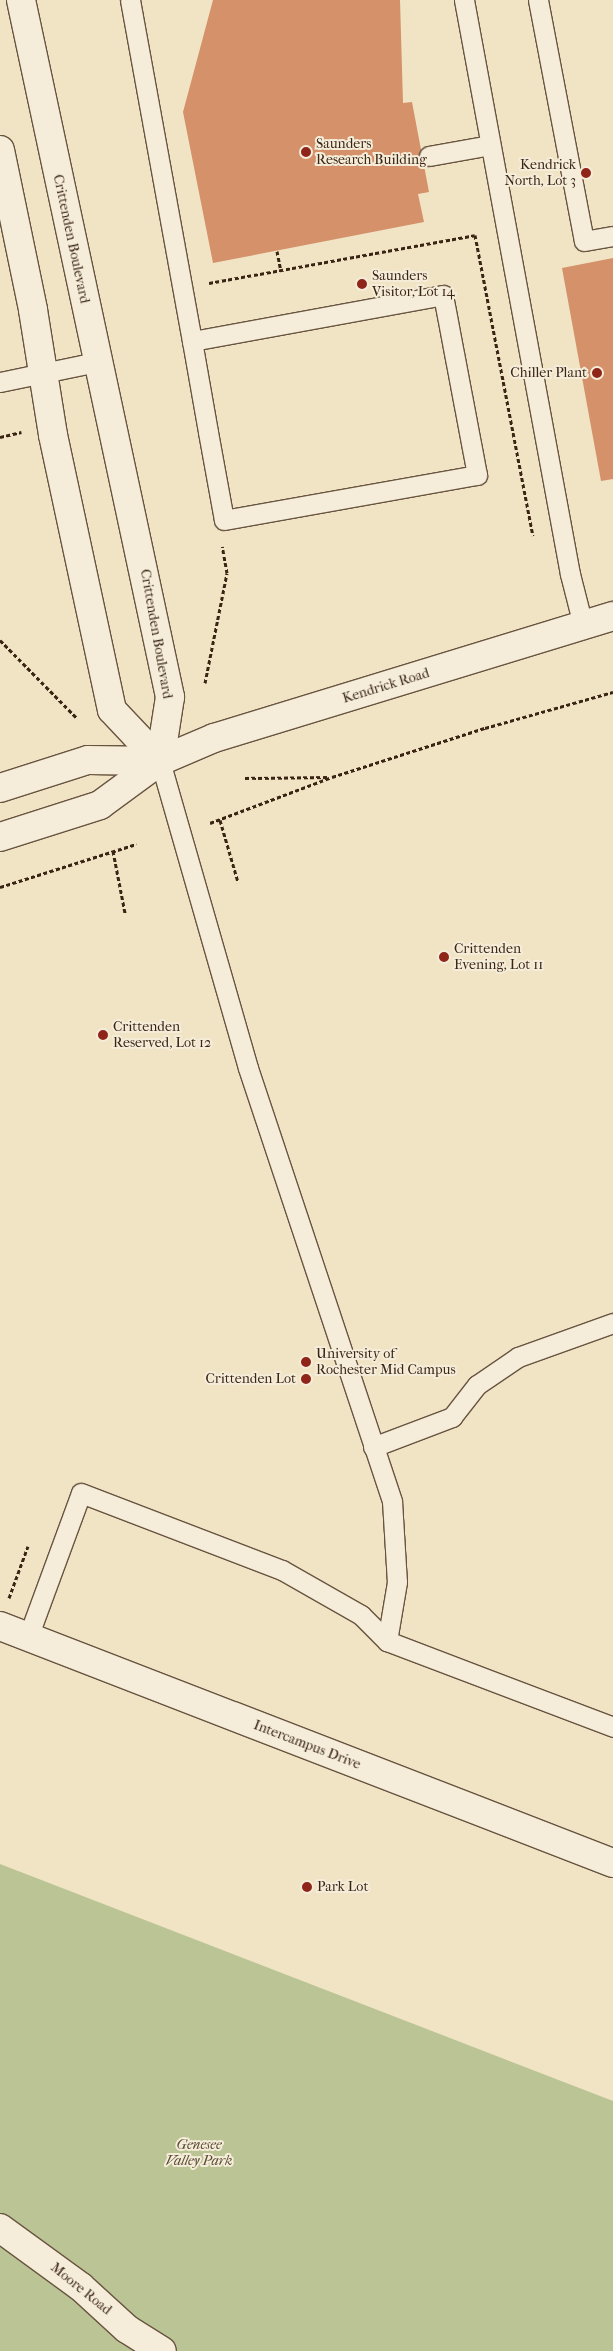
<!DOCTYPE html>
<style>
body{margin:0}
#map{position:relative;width:613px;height:2351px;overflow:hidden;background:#f0e4c5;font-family:"IM FELL French Canon",serif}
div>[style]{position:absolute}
.green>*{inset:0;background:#bbc494}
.building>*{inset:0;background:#d4916a}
.path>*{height:3px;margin-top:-1.5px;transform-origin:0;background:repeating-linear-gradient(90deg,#3a2414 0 4px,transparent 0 6.5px)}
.roads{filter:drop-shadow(1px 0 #685440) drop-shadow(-1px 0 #685440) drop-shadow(0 1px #685440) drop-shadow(0 -1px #685440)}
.service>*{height:19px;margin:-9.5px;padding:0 9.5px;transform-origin:9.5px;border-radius:9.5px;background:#f5edd9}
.minor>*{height:28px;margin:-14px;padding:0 14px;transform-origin:14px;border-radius:14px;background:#f5edd9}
.tertiary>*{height:28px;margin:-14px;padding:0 14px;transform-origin:14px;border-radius:14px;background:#f5edd9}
.dots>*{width:14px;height:14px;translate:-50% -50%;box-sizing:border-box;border:2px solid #f5edd9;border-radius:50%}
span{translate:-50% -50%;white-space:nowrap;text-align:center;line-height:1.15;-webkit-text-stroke:4px #f5edd9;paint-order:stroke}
.poi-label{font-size:14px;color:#3a2414}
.left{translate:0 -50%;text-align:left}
.right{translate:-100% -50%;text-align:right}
.street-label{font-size:14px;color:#3a2414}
.park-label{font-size:14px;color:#5a4c34;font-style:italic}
</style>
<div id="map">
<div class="green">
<div style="clip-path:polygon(0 1864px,613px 2101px,613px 2351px,0 2351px)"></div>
</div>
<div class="building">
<div style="clip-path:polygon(213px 0,400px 0,403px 103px,412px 102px,429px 192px,418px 194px,424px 222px,213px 263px,183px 112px)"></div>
<div style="clip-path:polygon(613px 258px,613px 479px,601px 481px,562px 268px)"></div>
</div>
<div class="path">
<div style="left:277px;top:251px;width:20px;rotate:79deg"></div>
<div style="left:209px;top:283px;width:270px;rotate:-10.2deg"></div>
<div style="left:475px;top:235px;width:306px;rotate:79.1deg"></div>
<div style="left:0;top:437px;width:22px;rotate:-13deg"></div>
<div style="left:0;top:640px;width:110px;rotate:45.4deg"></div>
<div style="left:205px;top:683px;width:112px;rotate:-78.7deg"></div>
<div style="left:227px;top:573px;width:27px;rotate:-100deg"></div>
<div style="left:245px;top:778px;width:84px;rotate:-0.7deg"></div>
<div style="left:220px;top:820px;width:65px;rotate:73.8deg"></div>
<div style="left:210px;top:823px;width:130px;rotate:-20.7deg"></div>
<div style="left:332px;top:777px;width:161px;rotate:-17.8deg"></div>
<div style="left:485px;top:728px;width:133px;rotate:-15.7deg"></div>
<div style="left:113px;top:851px;width:63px;rotate:79deg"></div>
<div style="left:0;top:887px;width:143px;rotate:-17.5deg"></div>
<div style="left:9px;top:1598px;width:55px;rotate:-69.9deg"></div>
</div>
<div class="roads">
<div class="service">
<div style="left:130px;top:0;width:347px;rotate:79.7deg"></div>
<div style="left:192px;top:341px;width:92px;rotate:80deg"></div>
<div style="left:208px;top:432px;width:89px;rotate:79.7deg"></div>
<div style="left:224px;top:520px;width:257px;rotate:-10.1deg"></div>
<div style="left:477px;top:475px;width:183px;rotate:-100.7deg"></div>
<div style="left:443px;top:295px;width:255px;rotate:169.6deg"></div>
<div style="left:464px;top:0;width:584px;rotate:79.54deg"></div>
<div style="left:570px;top:574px;width:53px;rotate:75.7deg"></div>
<div style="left:538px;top:0;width:245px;rotate:79.2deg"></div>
<div style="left:584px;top:241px;width:29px;rotate:-10deg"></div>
<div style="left:429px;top:156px;width:62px;rotate:-10.2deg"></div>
<div style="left:0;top:382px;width:99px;rotate:-11.7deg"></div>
<div style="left:160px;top:761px;width:319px;rotate:74deg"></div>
<div style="left:248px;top:1068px;width:456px;rotate:71.6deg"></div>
<div style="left:392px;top:1501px;width:81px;rotate:86.5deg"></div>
<div style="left:397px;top:1582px;width:60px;rotate:99.6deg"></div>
<div style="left:373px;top:1447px;width:85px;rotate:-20.8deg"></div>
<div style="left:452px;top:1417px;width:41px;rotate:-52deg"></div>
<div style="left:477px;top:1385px;width:50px;rotate:-34.3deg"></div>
<div style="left:518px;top:1357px;width:101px;rotate:-19.7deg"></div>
<div style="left:28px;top:1637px;width:153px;rotate:-69.8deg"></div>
<div style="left:81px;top:1493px;width:215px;rotate:21deg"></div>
<div style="left:282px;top:1570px;width:91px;rotate:29.7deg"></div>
<div style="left:361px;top:1615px;width:37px;rotate:45deg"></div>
<div style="left:387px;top:1641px;width:242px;rotate:20.8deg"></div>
</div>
<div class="minor">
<div style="left:0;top:1626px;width:657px;rotate:21.14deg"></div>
<div style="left:0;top:2228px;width:100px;rotate:36.1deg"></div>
<div style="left:81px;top:2287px;width:62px;rotate:42.4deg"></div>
<div style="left:127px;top:2329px;width:41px;rotate:32.2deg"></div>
</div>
<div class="tertiary">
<div style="left:21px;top:0;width:713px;rotate:77.93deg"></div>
<div style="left:170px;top:697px;width:65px;rotate:98.9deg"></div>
<div style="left:0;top:150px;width:163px;rotate:78.3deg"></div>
<div style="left:33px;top:310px;width:127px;rotate:80.9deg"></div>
<div style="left:53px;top:435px;width:281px;rotate:77.9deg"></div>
<div style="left:112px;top:710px;width:70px;rotate:46.7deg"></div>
<div style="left:0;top:788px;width:92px;rotate:-17.7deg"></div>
<div style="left:88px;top:760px;width:72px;rotate:0.8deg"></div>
<div style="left:0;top:837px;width:105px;rotate:-17.7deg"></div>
<div style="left:100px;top:805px;width:74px;rotate:-36.3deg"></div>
<div style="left:160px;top:761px;width:59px;rotate:-23.1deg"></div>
<div style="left:214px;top:738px;width:417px;rotate:-17deg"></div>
</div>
</div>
<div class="dots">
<div style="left:306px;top:152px;background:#8f2418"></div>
<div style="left:586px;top:173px;background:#8f2418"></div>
<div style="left:362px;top:284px;background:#8f2418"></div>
<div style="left:597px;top:373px;background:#8f2418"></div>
<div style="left:444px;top:957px;background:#8f2418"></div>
<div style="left:103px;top:1035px;background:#8f2418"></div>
<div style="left:306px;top:1362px;background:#8f2418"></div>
<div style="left:306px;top:1379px;background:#8f2418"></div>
<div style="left:307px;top:1887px;background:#8f2418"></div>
</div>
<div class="poi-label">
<span class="left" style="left:316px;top:152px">Saunders<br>Research Building</span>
<span class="right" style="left:576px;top:173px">Kendrick<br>North, Lot 3</span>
<span class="left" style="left:372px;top:284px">Saunders<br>Visitor, Lot 14</span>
<span class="right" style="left:587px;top:373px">Chiller Plant</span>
<span class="left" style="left:454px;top:957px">Crittenden<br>Evening, Lot 11</span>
<span class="left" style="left:113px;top:1035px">Crittenden<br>Reserved, Lot 12</span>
<span class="left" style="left:316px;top:1362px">University of<br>Rochester Mid Campus</span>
<span class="right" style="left:296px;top:1379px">Crittenden Lot</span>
<span class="left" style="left:317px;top:1887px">Park Lot</span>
</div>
<div class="street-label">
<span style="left:71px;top:239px;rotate:78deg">Crittenden Boulevard</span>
<span style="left:156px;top:634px;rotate:80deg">Crittenden Boulevard</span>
<span style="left:386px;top:686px;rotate:-17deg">Kendrick Road</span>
<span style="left:307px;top:1745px;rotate:21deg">Intercampus Drive</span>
<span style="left:81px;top:2289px;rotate:39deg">Moore Road</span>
</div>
<div class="park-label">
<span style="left:199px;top:2153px">Genesee<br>Valley Park</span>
</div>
</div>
